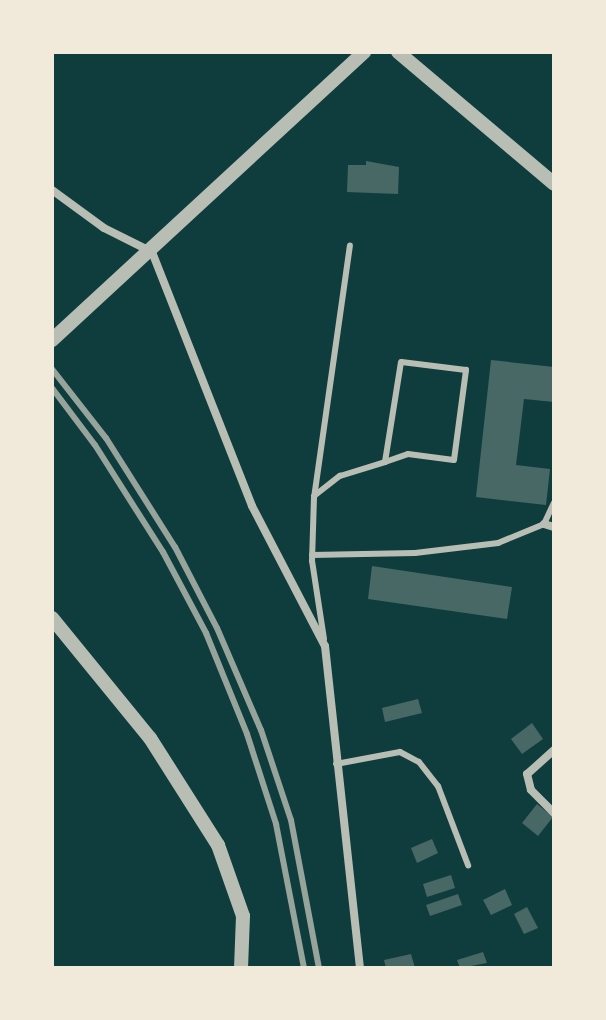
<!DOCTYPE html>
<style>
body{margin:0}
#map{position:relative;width:606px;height:1020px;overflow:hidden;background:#0f3d3e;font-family:"DM Sans",sans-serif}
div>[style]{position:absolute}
.building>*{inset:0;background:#486865}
.service>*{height:6px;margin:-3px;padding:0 3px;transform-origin:3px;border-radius:3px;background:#b8beb3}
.minor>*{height:8px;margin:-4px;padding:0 4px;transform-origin:4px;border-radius:4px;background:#b8beb3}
.tertiary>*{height:14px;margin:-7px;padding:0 7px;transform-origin:7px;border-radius:7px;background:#b8beb3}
.rail>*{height:6px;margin:-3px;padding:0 3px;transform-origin:3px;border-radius:3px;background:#97a49c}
span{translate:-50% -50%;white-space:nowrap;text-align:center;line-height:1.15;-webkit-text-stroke:8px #f1e9da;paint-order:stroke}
.frame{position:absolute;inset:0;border:54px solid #f1e9da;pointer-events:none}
</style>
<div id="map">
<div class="building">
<div style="clip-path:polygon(366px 161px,399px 167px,398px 194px,347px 192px,348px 165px,366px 165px)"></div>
<div style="clip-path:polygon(491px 360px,554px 367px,554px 402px,524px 399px,516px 465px,550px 469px,546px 505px,476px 497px)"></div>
<div style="clip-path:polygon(372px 566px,512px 587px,507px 619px,368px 599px)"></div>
<div style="clip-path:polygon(418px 699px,422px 713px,385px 722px,382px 708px)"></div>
<div style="clip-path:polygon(532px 723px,543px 739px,522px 754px,511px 739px)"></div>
<div style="clip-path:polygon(537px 804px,553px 817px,538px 836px,522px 823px)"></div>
<div style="clip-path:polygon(432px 839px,438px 853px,417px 863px,411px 848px)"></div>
<div style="clip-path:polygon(451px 875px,455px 888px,427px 897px,423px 884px)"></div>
<div style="clip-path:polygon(505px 889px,512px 905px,491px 915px,483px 900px)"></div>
<div style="clip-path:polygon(458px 894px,462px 905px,430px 916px,426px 905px)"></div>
<div style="clip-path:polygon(527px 907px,538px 928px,524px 934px,514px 914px)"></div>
<div style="clip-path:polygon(483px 952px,487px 963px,460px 968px,457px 960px)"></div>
<div style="clip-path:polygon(411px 954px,415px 968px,386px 968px,384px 960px)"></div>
</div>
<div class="service">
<div style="left:314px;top:496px;width:33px;rotate:-38deg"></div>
<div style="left:340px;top:476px;width:47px;rotate:-17.3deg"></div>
<div style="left:385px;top:462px;width:24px;rotate:-19deg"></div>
<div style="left:408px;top:454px;width:46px;rotate:7.4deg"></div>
<div style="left:454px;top:460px;width:91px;rotate:-82.4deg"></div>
<div style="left:466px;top:370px;width:65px;rotate:-173deg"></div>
<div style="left:401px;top:362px;width:101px;rotate:99.1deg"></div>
<div style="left:312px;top:555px;width:103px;rotate:-1.1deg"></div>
<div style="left:415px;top:553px;width:84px;rotate:-6.9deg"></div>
<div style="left:498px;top:543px;width:50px;rotate:-22.4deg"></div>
<div style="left:544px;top:524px;width:23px;rotate:-65deg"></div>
<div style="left:324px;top:639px;width:79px;rotate:-98.7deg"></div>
<div style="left:312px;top:561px;width:63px;rotate:-88.2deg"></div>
<div style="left:314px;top:498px;width:255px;rotate:-81.9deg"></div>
<div style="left:336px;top:764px;width:65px;rotate:-10.6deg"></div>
<div style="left:400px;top:752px;width:21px;rotate:28deg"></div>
<div style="left:419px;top:762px;width:31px;rotate:52deg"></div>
<div style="left:438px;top:786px;width:85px;rotate:69.2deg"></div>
</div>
<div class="minor">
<div style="left:52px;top:190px;width:64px;rotate:36.2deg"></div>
<div style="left:104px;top:228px;width:54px;rotate:26.6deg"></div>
<div style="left:152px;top:252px;width:273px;rotate:68.5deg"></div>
<div style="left:252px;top:506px;width:158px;rotate:62.5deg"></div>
<div style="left:325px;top:646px;width:324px;rotate:83.8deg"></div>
<div style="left:544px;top:524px;width:10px;rotate:17deg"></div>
<div style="left:554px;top:750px;width:36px;rotate:138deg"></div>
<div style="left:527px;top:774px;width:16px;rotate:76deg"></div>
<div style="left:531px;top:790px;width:33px;rotate:45deg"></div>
</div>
<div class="tertiary">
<div style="left:398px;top:52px;width:204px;rotate:40.2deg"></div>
<div style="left:52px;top:340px;width:425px;rotate:-42.7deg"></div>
<div style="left:52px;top:618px;width:155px;rotate:50.8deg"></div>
<div style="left:150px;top:738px;width:127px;rotate:57.6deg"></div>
<div style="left:218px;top:845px;width:75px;rotate:70.6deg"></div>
<div style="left:243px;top:916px;width:52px;rotate:92.2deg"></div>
</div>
<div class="rail">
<div style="left:52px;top:369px;width:88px;rotate:52deg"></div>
<div style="left:106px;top:438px;width:129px;rotate:57.7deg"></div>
<div style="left:175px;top:547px;width:91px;rotate:62.6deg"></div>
<div style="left:217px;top:628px;width:111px;rotate:66.7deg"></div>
<div style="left:261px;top:730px;width:95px;rotate:71.6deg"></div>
<div style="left:291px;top:820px;width:151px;rotate:79.3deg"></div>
<div style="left:52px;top:388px;width:71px;rotate:53deg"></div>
<div style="left:95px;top:445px;width:127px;rotate:57.6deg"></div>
<div style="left:163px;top:552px;width:92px;rotate:62deg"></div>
<div style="left:206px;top:633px;width:109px;rotate:67.9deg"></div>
<div style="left:247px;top:734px;width:95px;rotate:72.1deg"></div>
<div style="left:276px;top:824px;width:147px;rotate:79deg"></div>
</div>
<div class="frame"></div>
</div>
